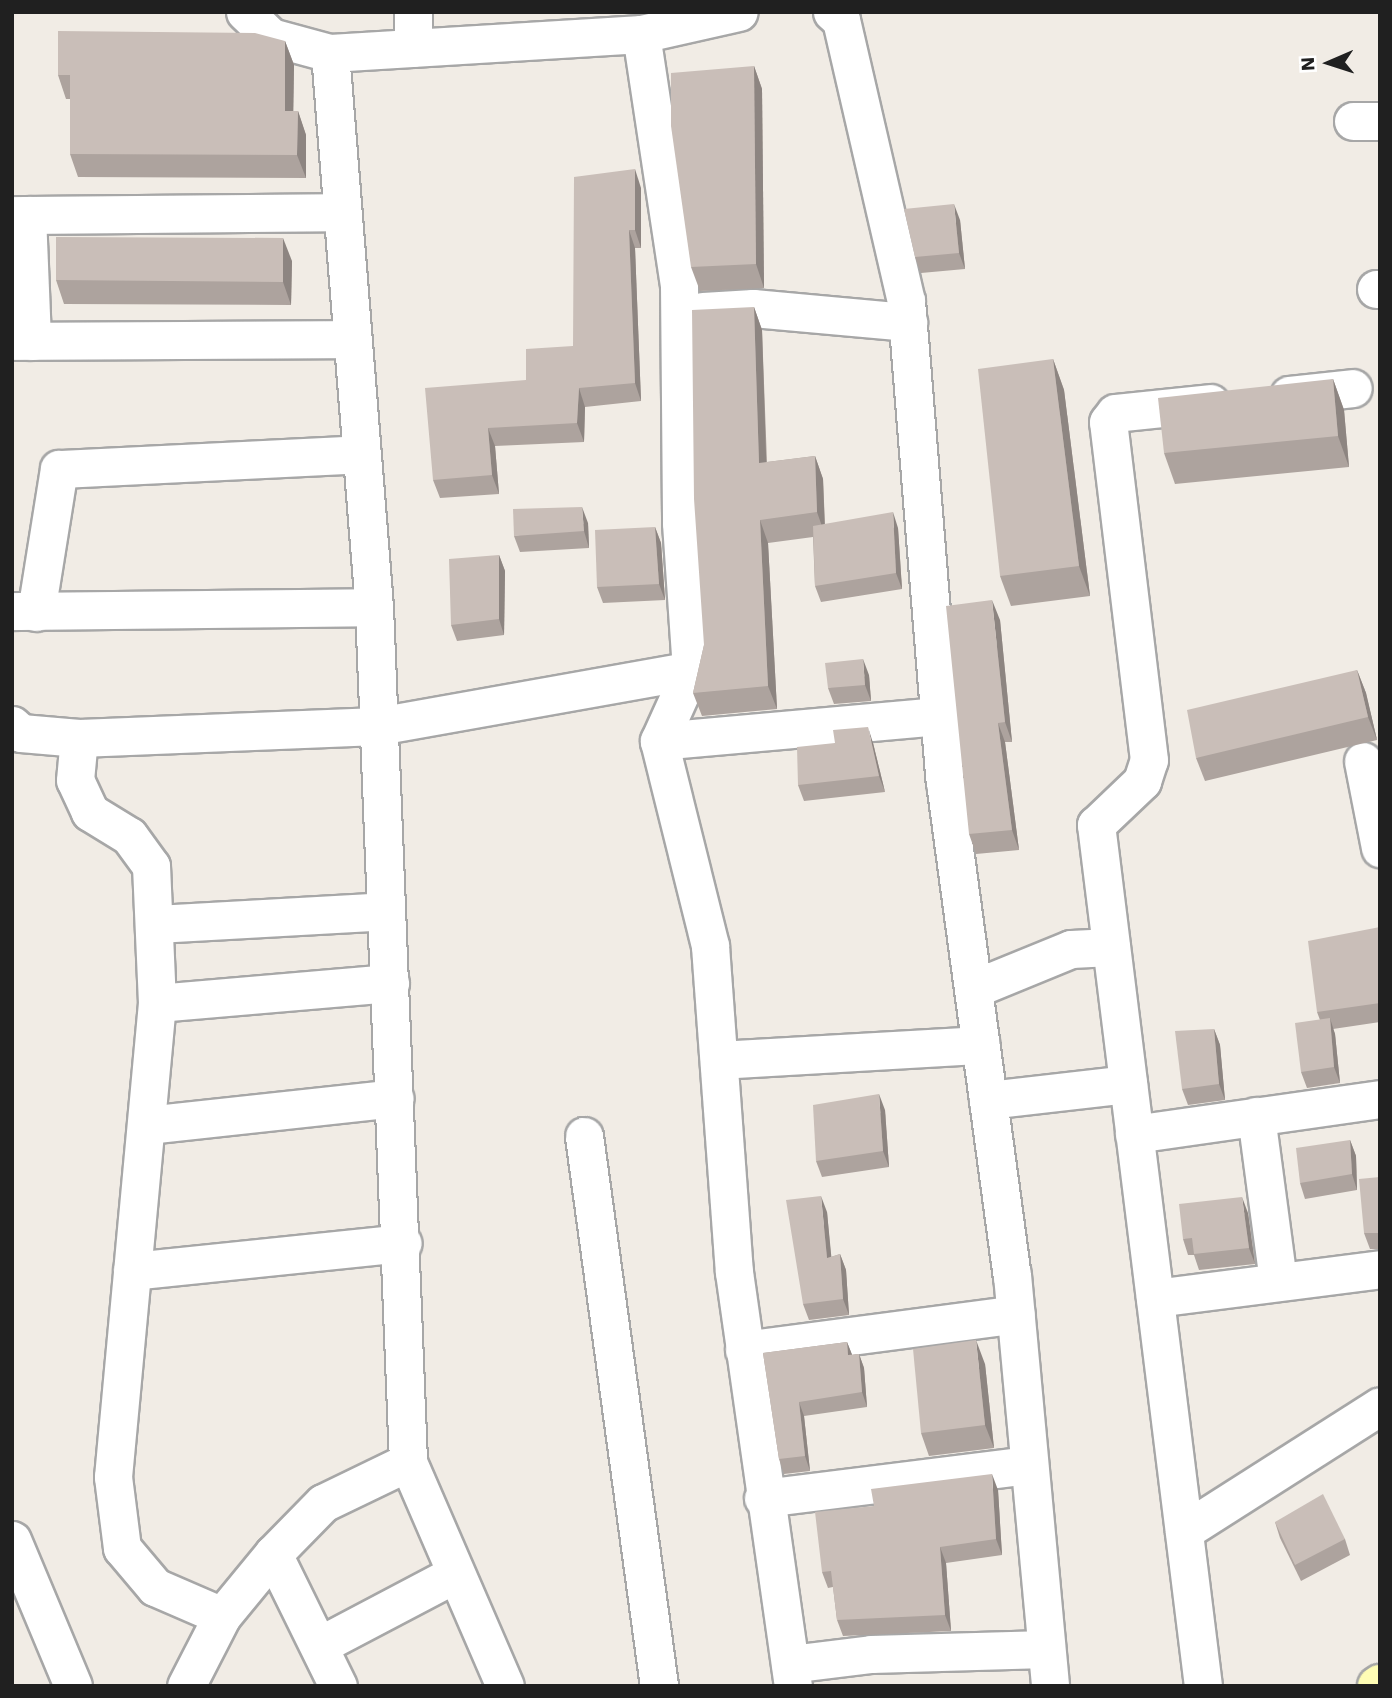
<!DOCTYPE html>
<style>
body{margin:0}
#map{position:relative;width:1392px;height:1698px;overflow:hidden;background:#f1ece5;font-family:"Work Sans",sans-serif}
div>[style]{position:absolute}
.roads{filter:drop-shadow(2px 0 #a7a7a7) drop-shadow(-2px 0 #a7a7a7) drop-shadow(0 2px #a7a7a7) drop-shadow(0 -2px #a7a7a7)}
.street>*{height:37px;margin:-18.5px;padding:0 18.5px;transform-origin:18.5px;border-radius:18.5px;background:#fff}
.secondary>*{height:38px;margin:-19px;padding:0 19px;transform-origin:19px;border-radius:19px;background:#fffdb5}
.wall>*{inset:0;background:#ada39e}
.shaded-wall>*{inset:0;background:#8d8581}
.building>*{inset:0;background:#c9beb8}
span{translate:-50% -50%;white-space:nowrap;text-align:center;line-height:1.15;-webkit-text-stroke:7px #fff;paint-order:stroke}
.frame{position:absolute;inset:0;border:14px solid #202020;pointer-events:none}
.north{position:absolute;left:1294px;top:28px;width:70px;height:70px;-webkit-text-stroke:5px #fff;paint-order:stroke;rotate:267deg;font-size:19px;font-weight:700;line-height:28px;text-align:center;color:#202020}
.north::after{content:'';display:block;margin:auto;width:24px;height:32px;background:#202020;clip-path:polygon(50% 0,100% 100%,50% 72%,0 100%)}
</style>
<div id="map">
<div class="roads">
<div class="street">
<div style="left:245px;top:12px;width:36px;rotate:44deg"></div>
<div style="left:271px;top:37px;width:61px;rotate:15.2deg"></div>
<div style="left:330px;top:53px;width:312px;rotate:-3.5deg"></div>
<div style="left:641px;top:34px;width:100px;rotate:-12.7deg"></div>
<div style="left:413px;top:12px;width:36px;rotate:90deg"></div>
<div style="left:832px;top:12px;width:12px;rotate:42deg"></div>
<div style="left:841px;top:20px;width:288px;rotate:77deg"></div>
<div style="left:906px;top:301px;width:483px;rotate:85.4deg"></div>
<div style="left:945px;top:782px;width:498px;rotate:82.3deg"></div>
<div style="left:1012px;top:1275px;width:413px;rotate:84.7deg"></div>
<div style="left:641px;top:34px;width:254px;rotate:81.4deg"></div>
<div style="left:679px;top:285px;width:238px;rotate:89.5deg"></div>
<div style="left:681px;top:523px;width:147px;rotate:86.1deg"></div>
<div style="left:691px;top:670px;width:78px;rotate:114.3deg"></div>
<div style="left:659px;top:741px;width:211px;rotate:76deg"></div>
<div style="left:710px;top:946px;width:327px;rotate:85.8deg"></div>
<div style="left:734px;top:1272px;width:418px;rotate:81.9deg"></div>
<div style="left:330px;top:53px;width:556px;rotate:85.46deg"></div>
<div style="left:374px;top:607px;width:856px;rotate:87.72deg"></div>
<div style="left:408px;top:1462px;width:94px;rotate:154.2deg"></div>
<div style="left:323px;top:1503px;width:71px;rotate:134.4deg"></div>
<div style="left:273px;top:1554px;width:147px;rotate:63.8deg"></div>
<div style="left:1353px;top:121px;width:27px"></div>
<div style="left:12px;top:215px;width:330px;rotate:-0.5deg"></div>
<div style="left:27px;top:215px;width:126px;rotate:87.7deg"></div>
<div style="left:1376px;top:289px;width:4px"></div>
<div style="left:703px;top:311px;width:50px;rotate:-3.4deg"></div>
<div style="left:753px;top:308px;width:156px;rotate:5.2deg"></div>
<div style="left:12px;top:341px;width:340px;rotate:-0.3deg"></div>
<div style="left:1289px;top:395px;width:64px;rotate:-6.2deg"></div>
<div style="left:13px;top:611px;width:361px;rotate:-0.6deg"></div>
<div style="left:36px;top:612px;width:145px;rotate:-80.9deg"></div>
<div style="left:59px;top:469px;width:303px;rotate:-2.8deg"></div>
<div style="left:12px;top:725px;width:12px;rotate:42deg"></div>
<div style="left:21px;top:733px;width:58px;rotate:4.9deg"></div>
<div style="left:659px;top:741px;width:282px;rotate:-5.1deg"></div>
<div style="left:1363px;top:761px;width:89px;rotate:78.9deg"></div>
<div style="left:156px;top:924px;width:229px;rotate:-3.2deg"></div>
<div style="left:973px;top:989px;width:106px;rotate:-22.2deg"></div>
<div style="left:1071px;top:949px;width:40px;rotate:-2.9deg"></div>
<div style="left:157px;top:1003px;width:234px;rotate:-4.9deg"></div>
<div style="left:719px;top:1060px;width:262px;rotate:-3.3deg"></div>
<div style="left:988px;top:1100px;width:141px;rotate:-6.5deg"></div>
<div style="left:1256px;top:1116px;width:166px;rotate:82.4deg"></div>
<div style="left:147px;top:1125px;width:249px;rotate:-6.2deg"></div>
<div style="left:1134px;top:1134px;width:248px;rotate:-8.1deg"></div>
<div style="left:584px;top:1136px;width:555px;rotate:82.23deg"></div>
<div style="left:132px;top:1271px;width:272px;rotate:-5.9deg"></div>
<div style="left:1155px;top:1298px;width:227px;rotate:-7.3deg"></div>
<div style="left:744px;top:1350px;width:274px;rotate:-7.5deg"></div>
<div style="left:408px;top:1462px;width:244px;rotate:66.6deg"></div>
<div style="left:763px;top:1498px;width:268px;rotate:-7.1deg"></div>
<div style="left:1184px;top:1531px;width:232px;rotate:-32.5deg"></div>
<div style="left:12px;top:1540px;width:158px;rotate:67.3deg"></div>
<div style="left:222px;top:1616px;width:80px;rotate:-50.6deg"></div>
<div style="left:320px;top:1645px;width:150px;rotate:-27.8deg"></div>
<div style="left:790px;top:1664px;width:82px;rotate:-7deg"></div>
<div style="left:871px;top:1654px;width:175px;rotate:-1.6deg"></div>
<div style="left:186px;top:1686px;width:79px;rotate:-62.8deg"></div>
<div style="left:222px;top:1616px;width:73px;rotate:-156.6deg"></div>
<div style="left:155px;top:1587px;width:51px;rotate:-130.2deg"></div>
<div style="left:122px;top:1548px;width:72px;rotate:-97.2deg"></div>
<div style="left:113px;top:1477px;width:476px;rotate:-84.7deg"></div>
<div style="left:157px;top:1003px;width:137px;rotate:-92.5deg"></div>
<div style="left:151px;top:866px;width:37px;rotate:-126deg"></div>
<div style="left:129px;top:836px;width:46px;rotate:-148.4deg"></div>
<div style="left:90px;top:812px;width:35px;rotate:-115deg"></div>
<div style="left:75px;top:780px;width:42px;rotate:-84.6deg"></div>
<div style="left:79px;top:738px;width:299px;rotate:-2.3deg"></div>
<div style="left:378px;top:726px;width:318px;rotate:-10.1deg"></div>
<div style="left:1203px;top:1686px;width:868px;rotate:-97.08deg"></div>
<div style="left:1096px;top:825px;width:64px;rotate:-43.7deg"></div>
<div style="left:1142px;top:781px;width:22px;rotate:-72deg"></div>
<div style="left:1149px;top:760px;width:340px;rotate:-96.9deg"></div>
<div style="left:1108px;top:422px;width:11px;rotate:-52deg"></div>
<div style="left:1115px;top:413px;width:96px;rotate:-6deg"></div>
</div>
<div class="secondary">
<div style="left:1377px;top:1686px;width:4px;rotate:-34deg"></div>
</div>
</div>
<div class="wall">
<div style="clip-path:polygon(285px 41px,294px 65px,293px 111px,298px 111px,306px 135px,306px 178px,78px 177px,70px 154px,70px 99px,66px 99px,58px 75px)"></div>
<div style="clip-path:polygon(754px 66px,762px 89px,764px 288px,700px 291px,691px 267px)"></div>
<div style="clip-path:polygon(641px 188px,641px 248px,635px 248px,641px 401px,585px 407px,584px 442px,495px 446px,499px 494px,440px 498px,433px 480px,526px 380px,573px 346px)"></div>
<div style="clip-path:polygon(960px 220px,965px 269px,921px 273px,915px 257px)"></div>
<div style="clip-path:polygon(292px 261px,291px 305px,64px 304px,56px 280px)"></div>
<div style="clip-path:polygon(754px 307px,762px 330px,767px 462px,815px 456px,823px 479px,825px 524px,898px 528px,902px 589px,821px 602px,815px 586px,813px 537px,768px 543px,777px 709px,702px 716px,693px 693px,704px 645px)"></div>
<div style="clip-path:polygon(1053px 359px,1064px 390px,1090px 596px,1011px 606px,1000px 576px)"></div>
<div style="clip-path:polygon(1333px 379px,1344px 410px,1349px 467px,1175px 484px,1164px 453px)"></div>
<div style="clip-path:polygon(588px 523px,589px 548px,520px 552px,514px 536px)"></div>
<div style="clip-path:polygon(655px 527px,661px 543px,665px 600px,603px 603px,597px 587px)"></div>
<div style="clip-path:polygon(499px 555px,505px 571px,504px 635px,457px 641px,451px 625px)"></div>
<div style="clip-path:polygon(1000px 620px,1012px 742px,1005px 742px,1019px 850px,976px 854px,969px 834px)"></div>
<div style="clip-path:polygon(1357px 670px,1366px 693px,1377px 740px,1205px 781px,1196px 758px)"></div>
<div style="clip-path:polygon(869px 675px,871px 701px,834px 704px,828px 688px)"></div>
<div style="clip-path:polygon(835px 743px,873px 743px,885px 792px,804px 801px,798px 785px)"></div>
<div style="clip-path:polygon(1380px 927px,1380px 1022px,1333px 1029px,1335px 1034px,1340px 1083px,1307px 1088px,1301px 1072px,1320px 1020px,1317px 1012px)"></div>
<div style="clip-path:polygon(1214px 1029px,1220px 1045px,1225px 1100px,1188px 1105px,1182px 1089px)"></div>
<div style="clip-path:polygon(885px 1110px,889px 1167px,822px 1177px,816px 1161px)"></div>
<div style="clip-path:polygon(1350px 1140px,1356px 1156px,1357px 1190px,1305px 1199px,1300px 1183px)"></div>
<div style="clip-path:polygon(1380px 1177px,1380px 1249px,1370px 1249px,1364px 1233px)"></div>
<div style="clip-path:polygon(827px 1212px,831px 1257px,840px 1254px,846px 1270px,849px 1315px,809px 1320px,803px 1304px)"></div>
<div style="clip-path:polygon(1248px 1213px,1255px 1264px,1199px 1270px,1194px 1255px,1188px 1255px,1183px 1239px)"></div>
<div style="clip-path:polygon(847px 1342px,852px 1355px,859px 1354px,864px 1368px,867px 1407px,804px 1416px,810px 1471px,784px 1474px,779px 1459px,763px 1353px)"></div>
<div style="clip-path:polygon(985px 1364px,994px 1448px,929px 1456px,921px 1433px)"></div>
<div style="clip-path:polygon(998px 1490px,1002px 1555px,946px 1563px,951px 1631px,843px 1636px,837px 1620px,833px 1587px,828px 1588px,822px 1572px,874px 1506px)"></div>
<div style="clip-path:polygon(1275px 1522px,1345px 1539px,1350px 1555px,1301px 1581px,1280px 1538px)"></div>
</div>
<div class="shaded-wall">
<div style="clip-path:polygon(285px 41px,294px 65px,293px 135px,285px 111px)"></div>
<div style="clip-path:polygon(754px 66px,762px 89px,764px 288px,756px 264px)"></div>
<div style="clip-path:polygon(298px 111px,306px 135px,306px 178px,297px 155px)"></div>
<div style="clip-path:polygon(635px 169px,641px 188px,641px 248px,635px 230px)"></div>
<div style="clip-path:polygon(954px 204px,960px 220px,965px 269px,959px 253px)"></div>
<div style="clip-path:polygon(629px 230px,635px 248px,641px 401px,635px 383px)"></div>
<div style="clip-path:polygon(283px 238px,292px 261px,291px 305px,283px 282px)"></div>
<div style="clip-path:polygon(754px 307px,762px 330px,767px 486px,759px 463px)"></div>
<div style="clip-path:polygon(1053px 359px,1064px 390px,1090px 596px,1079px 566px)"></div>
<div style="clip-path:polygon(1333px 379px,1344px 410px,1349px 467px,1338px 436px)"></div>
<div style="clip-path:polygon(579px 388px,585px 407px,584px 442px,577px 423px)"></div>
<div style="clip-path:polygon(488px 428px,495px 446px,499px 494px,492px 475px)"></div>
<div style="clip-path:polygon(815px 456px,823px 479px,825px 535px,817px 512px)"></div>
<div style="clip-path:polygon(582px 507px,588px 523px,589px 548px,584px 531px)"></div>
<div style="clip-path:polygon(893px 512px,898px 528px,902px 589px,896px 573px)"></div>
<div style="clip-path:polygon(760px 520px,768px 543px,777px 709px,768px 686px)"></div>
<div style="clip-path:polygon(655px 527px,661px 543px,665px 600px,659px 584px)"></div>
<div style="clip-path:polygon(499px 555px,505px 571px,504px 635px,499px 619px)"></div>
<div style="clip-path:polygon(992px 600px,1000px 620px,1012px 742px,1005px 722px)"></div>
<div style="clip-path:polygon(863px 659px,869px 675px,871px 701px,865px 685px)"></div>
<div style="clip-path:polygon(1357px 670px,1366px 693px,1377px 740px,1368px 717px)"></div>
<div style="clip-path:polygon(998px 723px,1005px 742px,1019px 850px,1012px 830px)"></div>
<div style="clip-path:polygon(868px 727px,873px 743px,885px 792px,879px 776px)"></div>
<div style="clip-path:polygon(1330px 1018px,1335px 1034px,1340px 1083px,1334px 1067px)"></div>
<div style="clip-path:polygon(1214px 1029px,1220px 1045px,1225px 1100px,1219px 1084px)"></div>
<div style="clip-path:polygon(879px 1094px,885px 1110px,889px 1167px,883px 1151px)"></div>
<div style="clip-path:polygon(1350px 1140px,1356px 1156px,1357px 1190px,1352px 1174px)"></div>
<div style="clip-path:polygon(821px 1196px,827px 1212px,833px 1274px,827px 1258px)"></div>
<div style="clip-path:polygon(1242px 1197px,1248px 1213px,1255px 1264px,1249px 1248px)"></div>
<div style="clip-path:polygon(840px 1254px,846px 1270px,849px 1315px,843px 1299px)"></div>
<div style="clip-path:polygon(976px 1340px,985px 1364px,994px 1448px,985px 1425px)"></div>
<div style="clip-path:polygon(847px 1342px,853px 1357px,848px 1355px)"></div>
<div style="clip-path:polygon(859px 1354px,864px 1368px,867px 1407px,862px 1392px)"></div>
<div style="clip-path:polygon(799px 1402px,804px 1416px,810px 1471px,805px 1456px)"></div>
<div style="clip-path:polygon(992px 1474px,998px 1490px,1002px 1555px,996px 1539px)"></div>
<div style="clip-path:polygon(940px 1547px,946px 1563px,951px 1631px,945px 1615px)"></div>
</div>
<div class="building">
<div style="clip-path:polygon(58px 31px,255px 33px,285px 41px,285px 111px,298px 111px,297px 155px,70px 154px,70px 75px,58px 75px)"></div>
<div style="clip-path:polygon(754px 66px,756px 264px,691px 267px,671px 126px,671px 73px)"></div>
<div style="clip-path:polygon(635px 169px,635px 230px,629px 230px,635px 383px,579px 388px,577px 423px,488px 428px,492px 475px,433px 480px,425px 388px,526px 380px,526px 349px,573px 346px,574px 177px)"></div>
<div style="clip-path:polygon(954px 204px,959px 253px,915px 257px,904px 209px)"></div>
<div style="clip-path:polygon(56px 237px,283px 238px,283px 282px,56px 280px)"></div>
<div style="clip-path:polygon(754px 307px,759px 463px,815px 456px,817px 512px,760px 520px,768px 686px,693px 693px,704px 645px,694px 499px,692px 310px)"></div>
<div style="clip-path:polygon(1053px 359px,1079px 566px,1000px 576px,978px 369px)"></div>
<div style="clip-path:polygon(1333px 379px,1338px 436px,1164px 453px,1158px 398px)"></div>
<div style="clip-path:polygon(582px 507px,584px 531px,514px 536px,513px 509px)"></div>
<div style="clip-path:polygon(893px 512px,896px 573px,815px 586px,813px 526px)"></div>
<div style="clip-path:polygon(655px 527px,659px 584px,597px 587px,595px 530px)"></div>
<div style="clip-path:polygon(499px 555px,499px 619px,451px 625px,449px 559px)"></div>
<div style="clip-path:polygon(992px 600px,1005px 722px,998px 723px,1012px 830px,969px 834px,946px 606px)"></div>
<div style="clip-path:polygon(863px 659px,865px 685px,828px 688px,825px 663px)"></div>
<div style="clip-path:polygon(1357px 670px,1368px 717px,1196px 758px,1187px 710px)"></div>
<div style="clip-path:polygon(868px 727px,879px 776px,798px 785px,797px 747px,835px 743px,833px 730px)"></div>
<div style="clip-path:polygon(1380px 927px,1380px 1003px,1317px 1012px,1308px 941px)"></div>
<div style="clip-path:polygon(1330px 1018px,1334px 1067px,1301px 1072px,1295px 1023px)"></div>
<div style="clip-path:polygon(1214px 1029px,1219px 1084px,1182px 1089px,1175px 1031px)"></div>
<div style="clip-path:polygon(879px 1094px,883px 1151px,816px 1161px,813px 1105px)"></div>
<div style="clip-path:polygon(1350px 1140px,1352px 1174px,1300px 1183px,1296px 1148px)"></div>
<div style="clip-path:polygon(1380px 1177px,1380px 1233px,1364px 1233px,1359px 1179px)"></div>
<div style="clip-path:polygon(821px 1196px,827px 1258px,840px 1254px,843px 1299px,803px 1304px,786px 1200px)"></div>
<div style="clip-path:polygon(1242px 1197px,1249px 1248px,1194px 1254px,1192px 1238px,1183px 1239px,1179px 1204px)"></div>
<div style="clip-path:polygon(976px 1340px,985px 1425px,921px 1433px,913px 1349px)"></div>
<div style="clip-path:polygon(847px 1342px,848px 1355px,859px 1354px,862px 1392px,799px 1402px,805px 1456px,779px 1459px,763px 1353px)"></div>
<div style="clip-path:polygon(992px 1474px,996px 1539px,940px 1547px,945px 1615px,837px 1620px,831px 1571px,822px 1572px,815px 1512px,874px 1506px,871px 1489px)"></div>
<div style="clip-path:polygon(1323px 1494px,1345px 1539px,1295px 1565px,1275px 1522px)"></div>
</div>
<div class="frame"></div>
<div class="north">N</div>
</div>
